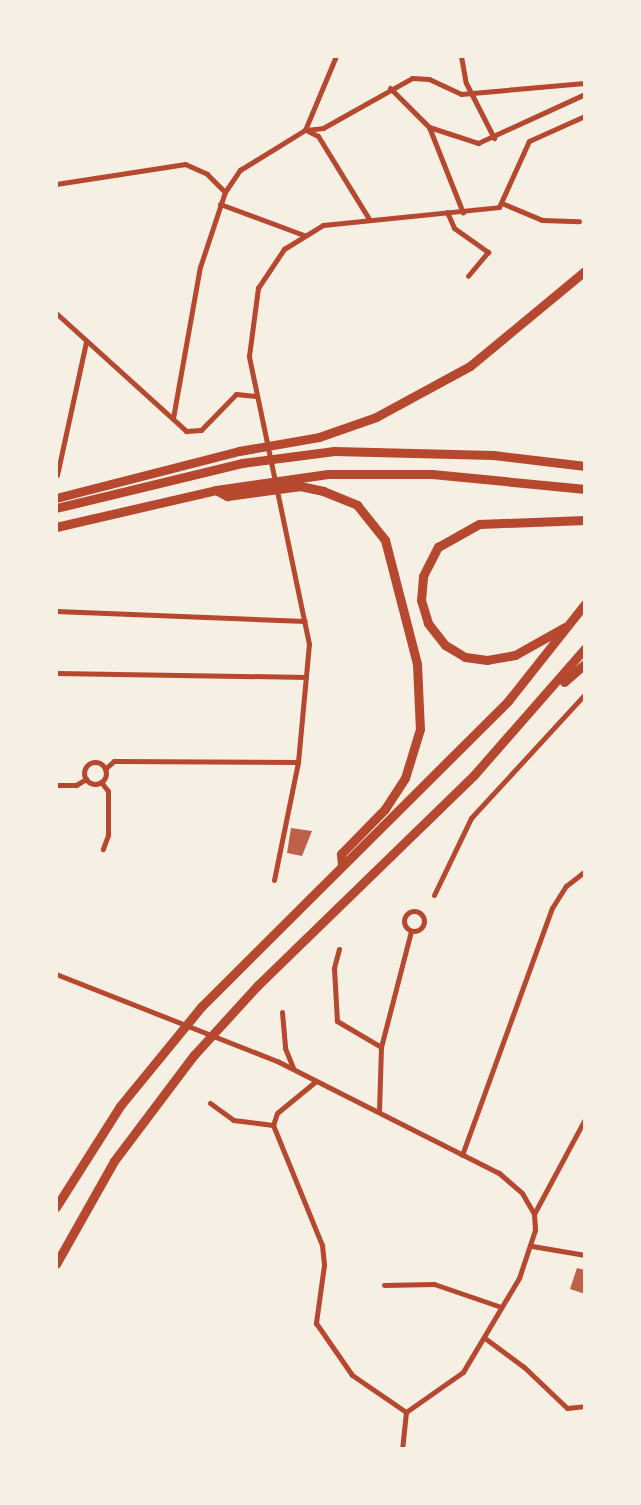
<!DOCTYPE html>
<style>
body{margin:0}
#map{position:relative;width:641px;height:1505px;overflow:hidden;background:#f6efe4;font-family:"Work Sans",sans-serif}
div>[style]{position:absolute}
.building>*{inset:0;background:#bf614a}
.minor>*{height:5px;margin:-2.5px;padding:0 2.5px;transform-origin:2.5px;border-radius:2.5px;background:#b5482f}
.minor>.ring{margin:-2.5px;padding:0;box-sizing:content-box;background:none;border:5px solid #b5482f;border-radius:50%}
.motorway>*{height:9px;margin:-4.5px;padding:0 4.5px;transform-origin:4.5px;border-radius:4.5px;background:#b5482f}
span{translate:-50% -50%;white-space:nowrap;text-align:center;line-height:1.15;-webkit-text-stroke:4px #f6efe4;paint-order:stroke}
.frame{position:absolute;inset:0;border:58px solid #f6efe4;pointer-events:none}
</style>
<div id="map">
<div class="building">
<div style="clip-path:polygon(291px 828px,312px 831px,302px 856px,287px 853px)"></div>
<div style="clip-path:polygon(577px 1268px,585px 1270px,585px 1294px,570px 1289px)"></div>
</div>
<div class="minor">
<div style="left:461px;top:56px;width:27px;rotate:80deg"></div>
<div style="left:466px;top:83px;width:62px;rotate:63deg"></div>
<div style="left:390px;top:88px;width:55px;rotate:45deg"></div>
<div style="left:429px;top:127px;width:52px;rotate:18.1deg"></div>
<div style="left:478px;top:143px;width:118px;rotate:-24.6deg"></div>
<div style="left:429px;top:127px;width:92px;rotate:68.4deg"></div>
<div style="left:305px;top:130px;width:18px;rotate:-6deg"></div>
<div style="left:323px;top:128px;width:102px;rotate:-29.3deg"></div>
<div style="left:412px;top:78px;width:17px;rotate:3deg"></div>
<div style="left:429px;top:79px;width:35px;rotate:25deg"></div>
<div style="left:461px;top:94px;width:124px;rotate:-5.1deg"></div>
<div style="left:308px;top:131px;width:11px;rotate:27deg"></div>
<div style="left:318px;top:136px;width:97px;rotate:58.4deg"></div>
<div style="left:56px;top:184px;width:131px;rotate:-8.8deg"></div>
<div style="left:185px;top:164px;width:24px;rotate:24deg"></div>
<div style="left:207px;top:174px;width:25px;rotate:45deg"></div>
<div style="left:220px;top:204px;width:90px;rotate:20.3deg"></div>
<div style="left:504px;top:204px;width:41px;rotate:22.8deg"></div>
<div style="left:542px;top:220px;width:37px;rotate:2deg"></div>
<div style="left:447px;top:212px;width:17px;rotate:66deg"></div>
<div style="left:454px;top:228px;width:42px;rotate:35.2deg"></div>
<div style="left:488px;top:252px;width:31px;rotate:130deg"></div>
<div style="left:56px;top:313px;width:176px;rotate:42.2deg"></div>
<div style="left:186px;top:431px;width:15px;rotate:-4deg"></div>
<div style="left:201px;top:430px;width:50px;rotate:-45.8deg"></div>
<div style="left:236px;top:394px;width:20px;rotate:6deg"></div>
<div style="left:173px;top:418px;width:153px;rotate:-79.9deg"></div>
<div style="left:200px;top:267px;width:79px;rotate:-71.6deg"></div>
<div style="left:225px;top:192px;width:27px;rotate:-56deg"></div>
<div style="left:240px;top:170px;width:76px;rotate:-31.6deg"></div>
<div style="left:305px;top:130px;width:80px;rotate:-67.3deg"></div>
<div style="left:57px;top:475px;width:136px;rotate:-77.7deg"></div>
<div style="left:56px;top:611px;width:249px;rotate:2.3deg"></div>
<div style="left:56px;top:673px;width:250px;rotate:0.9deg"></div>
<div class="ring" style="left:84px;top:762px;width:17px;height:17px"></div>
<div style="left:105px;top:769px;width:12px;rotate:-42deg"></div>
<div style="left:114px;top:761px;width:184px;rotate:0.3deg"></div>
<div style="left:101px;top:782px;width:11px;rotate:52deg"></div>
<div style="left:108px;top:791px;width:44px;rotate:90deg"></div>
<div style="left:108px;top:835px;width:15px;rotate:110deg"></div>
<div style="left:56px;top:785px;width:20px"></div>
<div style="left:76px;top:785px;width:12px;rotate:-31deg"></div>
<div style="left:274px;top:880px;width:120px;rotate:-78.5deg"></div>
<div style="left:298px;top:762px;width:119px;rotate:-84.7deg"></div>
<div style="left:309px;top:644px;width:294px;rotate:-101.8deg"></div>
<div style="left:249px;top:356px;width:69px;rotate:-82.5deg"></div>
<div style="left:258px;top:288px;width:47px;rotate:-56.3deg"></div>
<div style="left:284px;top:249px;width:46px;rotate:-31.6deg"></div>
<div style="left:323px;top:225px;width:177px;rotate:-5.8deg"></div>
<div style="left:499px;top:207px;width:72px;rotate:-65.6deg"></div>
<div style="left:529px;top:141px;width:61px;rotate:-24.1deg"></div>
<div style="left:434px;top:895px;width:85px;rotate:-64.3deg"></div>
<div style="left:471px;top:818px;width:168px;rotate:-47.4deg"></div>
<div class="ring" style="left:404px;top:911px;width:15px;height:15px"></div>
<div style="left:339px;top:949px;width:20px;rotate:105deg"></div>
<div style="left:334px;top:968px;width:53px;rotate:86.8deg"></div>
<div style="left:337px;top:1021px;width:51px;rotate:30.6deg"></div>
<div style="left:56px;top:974px;width:238px;rotate:21.5deg"></div>
<div style="left:277px;top:1061px;width:249px;rotate:26.8deg"></div>
<div style="left:499px;top:1173px;width:30px;rotate:41deg"></div>
<div style="left:522px;top:1193px;width:24px;rotate:60deg"></div>
<div style="left:534px;top:1214px;width:16px;rotate:86deg"></div>
<div style="left:535px;top:1230px;width:51px;rotate:108.4deg"></div>
<div style="left:519px;top:1278px;width:109px;rotate:120.8deg"></div>
<div style="left:463px;top:1372px;width:70px;rotate:144.9deg"></div>
<div style="left:406px;top:1412px;width:37px;rotate:96deg"></div>
<div style="left:282px;top:1012px;width:36px;rotate:85deg"></div>
<div style="left:285px;top:1048px;width:22px;rotate:68deg"></div>
<div style="left:316px;top:1081px;width:50px;rotate:140.6deg"></div>
<div style="left:277px;top:1113px;width:13px;rotate:108deg"></div>
<div style="left:273px;top:1125px;width:130px;rotate:67.8deg"></div>
<div style="left:322px;top:1245px;width:20px;rotate:84deg"></div>
<div style="left:324px;top:1265px;width:59px;rotate:97.9deg"></div>
<div style="left:316px;top:1323px;width:63px;rotate:55.3deg"></div>
<div style="left:352px;top:1375px;width:65px;rotate:34.4deg"></div>
<div style="left:210px;top:1103px;width:29px;rotate:36deg"></div>
<div style="left:233px;top:1120px;width:40px;rotate:7.1deg"></div>
<div style="left:379px;top:1111px;width:64px;rotate:-88.2deg"></div>
<div style="left:381px;top:1047px;width:120px;rotate:-75.5deg"></div>
<div style="left:462px;top:1155px;width:263px;rotate:-70deg"></div>
<div style="left:552px;top:908px;width:26px;rotate:-58deg"></div>
<div style="left:566px;top:886px;width:24px;rotate:-38deg"></div>
<div style="left:534px;top:1214px;width:108px;rotate:-61.8deg"></div>
<div style="left:532px;top:1246px;width:54px;rotate:9.6deg"></div>
<div style="left:384px;top:1285px;width:50px;rotate:-1.1deg"></div>
<div style="left:434px;top:1284px;width:71px;rotate:18.9deg"></div>
<div style="left:486px;top:1339px;width:47px;rotate:36.4deg"></div>
<div style="left:524px;top:1367px;width:59px;rotate:43.6deg"></div>
<div style="left:567px;top:1408px;width:18px;rotate:-6deg"></div>
</div>
<div class="motorway">
<div style="left:216px;top:490px;width:13px;rotate:29deg"></div>
<div style="left:227px;top:496px;width:74px;rotate:-7.8deg"></div>
<div style="left:300px;top:486px;width:24px;rotate:12deg"></div>
<div style="left:323px;top:491px;width:37px;rotate:22deg"></div>
<div style="left:357px;top:505px;width:45px;rotate:51.3deg"></div>
<div style="left:385px;top:540px;width:128px;rotate:75.5deg"></div>
<div style="left:417px;top:664px;width:65px;rotate:87.4deg"></div>
<div style="left:420px;top:729px;width:51px;rotate:107deg"></div>
<div style="left:405px;top:778px;width:37px;rotate:123deg"></div>
<div style="left:385px;top:809px;width:63px;rotate:134.4deg"></div>
<div style="left:341px;top:854px;width:12px;rotate:85deg"></div>
<div style="left:56px;top:498px;width:189px;rotate:-14.4deg"></div>
<div style="left:239px;top:451px;width:81px;rotate:-9.9deg"></div>
<div style="left:319px;top:437px;width:60px;rotate:-19.3deg"></div>
<div style="left:376px;top:417px;width:107px;rotate:-28.5deg"></div>
<div style="left:470px;top:366px;width:149px;rotate:-39.6deg"></div>
<div style="left:56px;top:508px;width:191px;rotate:-13.6deg"></div>
<div style="left:242px;top:463px;width:93px;rotate:-7.4deg"></div>
<div style="left:334px;top:451px;width:159px;rotate:1.4deg"></div>
<div style="left:493px;top:455px;width:93px;rotate:6.8deg"></div>
<div style="left:56px;top:527px;width:164px;rotate:-13deg"></div>
<div style="left:216px;top:490px;width:113px;rotate:-8.1deg"></div>
<div style="left:328px;top:474px;width:104px"></div>
<div style="left:432px;top:474px;width:154px;rotate:5.6deg"></div>
<div style="left:565px;top:627px;width:57px;rotate:150.8deg"></div>
<div style="left:515px;top:655px;width:28px;rotate:170deg"></div>
<div style="left:487px;top:660px;width:22px;rotate:-172deg"></div>
<div style="left:465px;top:657px;width:23px;rotate:-149deg"></div>
<div style="left:445px;top:645px;width:28px;rotate:-128deg"></div>
<div style="left:428px;top:623px;width:24px;rotate:-107deg"></div>
<div style="left:421px;top:600px;width:24px;rotate:-85deg"></div>
<div style="left:423px;top:576px;width:33px;rotate:-63deg"></div>
<div style="left:438px;top:547px;width:47px;rotate:-29.3deg"></div>
<div style="left:479px;top:524px;width:106px;rotate:-2.2deg"></div>
<div style="left:564px;top:682px;width:28px;rotate:-41deg"></div>
<div style="left:56px;top:1207px;width:120px;rotate:-57.6deg"></div>
<div style="left:120px;top:1106px;width:128px;rotate:-50.7deg"></div>
<div style="left:201px;top:1007px;width:433px;rotate:-44.9deg"></div>
<div style="left:508px;top:701px;width:124px;rotate:-51.6deg"></div>
<div style="left:56px;top:1264px;width:118px;rotate:-60.6deg"></div>
<div style="left:114px;top:1161px;width:133px;rotate:-53deg"></div>
<div style="left:194px;top:1055px;width:95px;rotate:-47.6deg"></div>
<div style="left:258px;top:985px;width:301px;rotate:-44.2deg"></div>
<div style="left:474px;top:775px;width:169px;rotate:-48.8deg"></div>
</div>
<div class="frame"></div>
</div>
